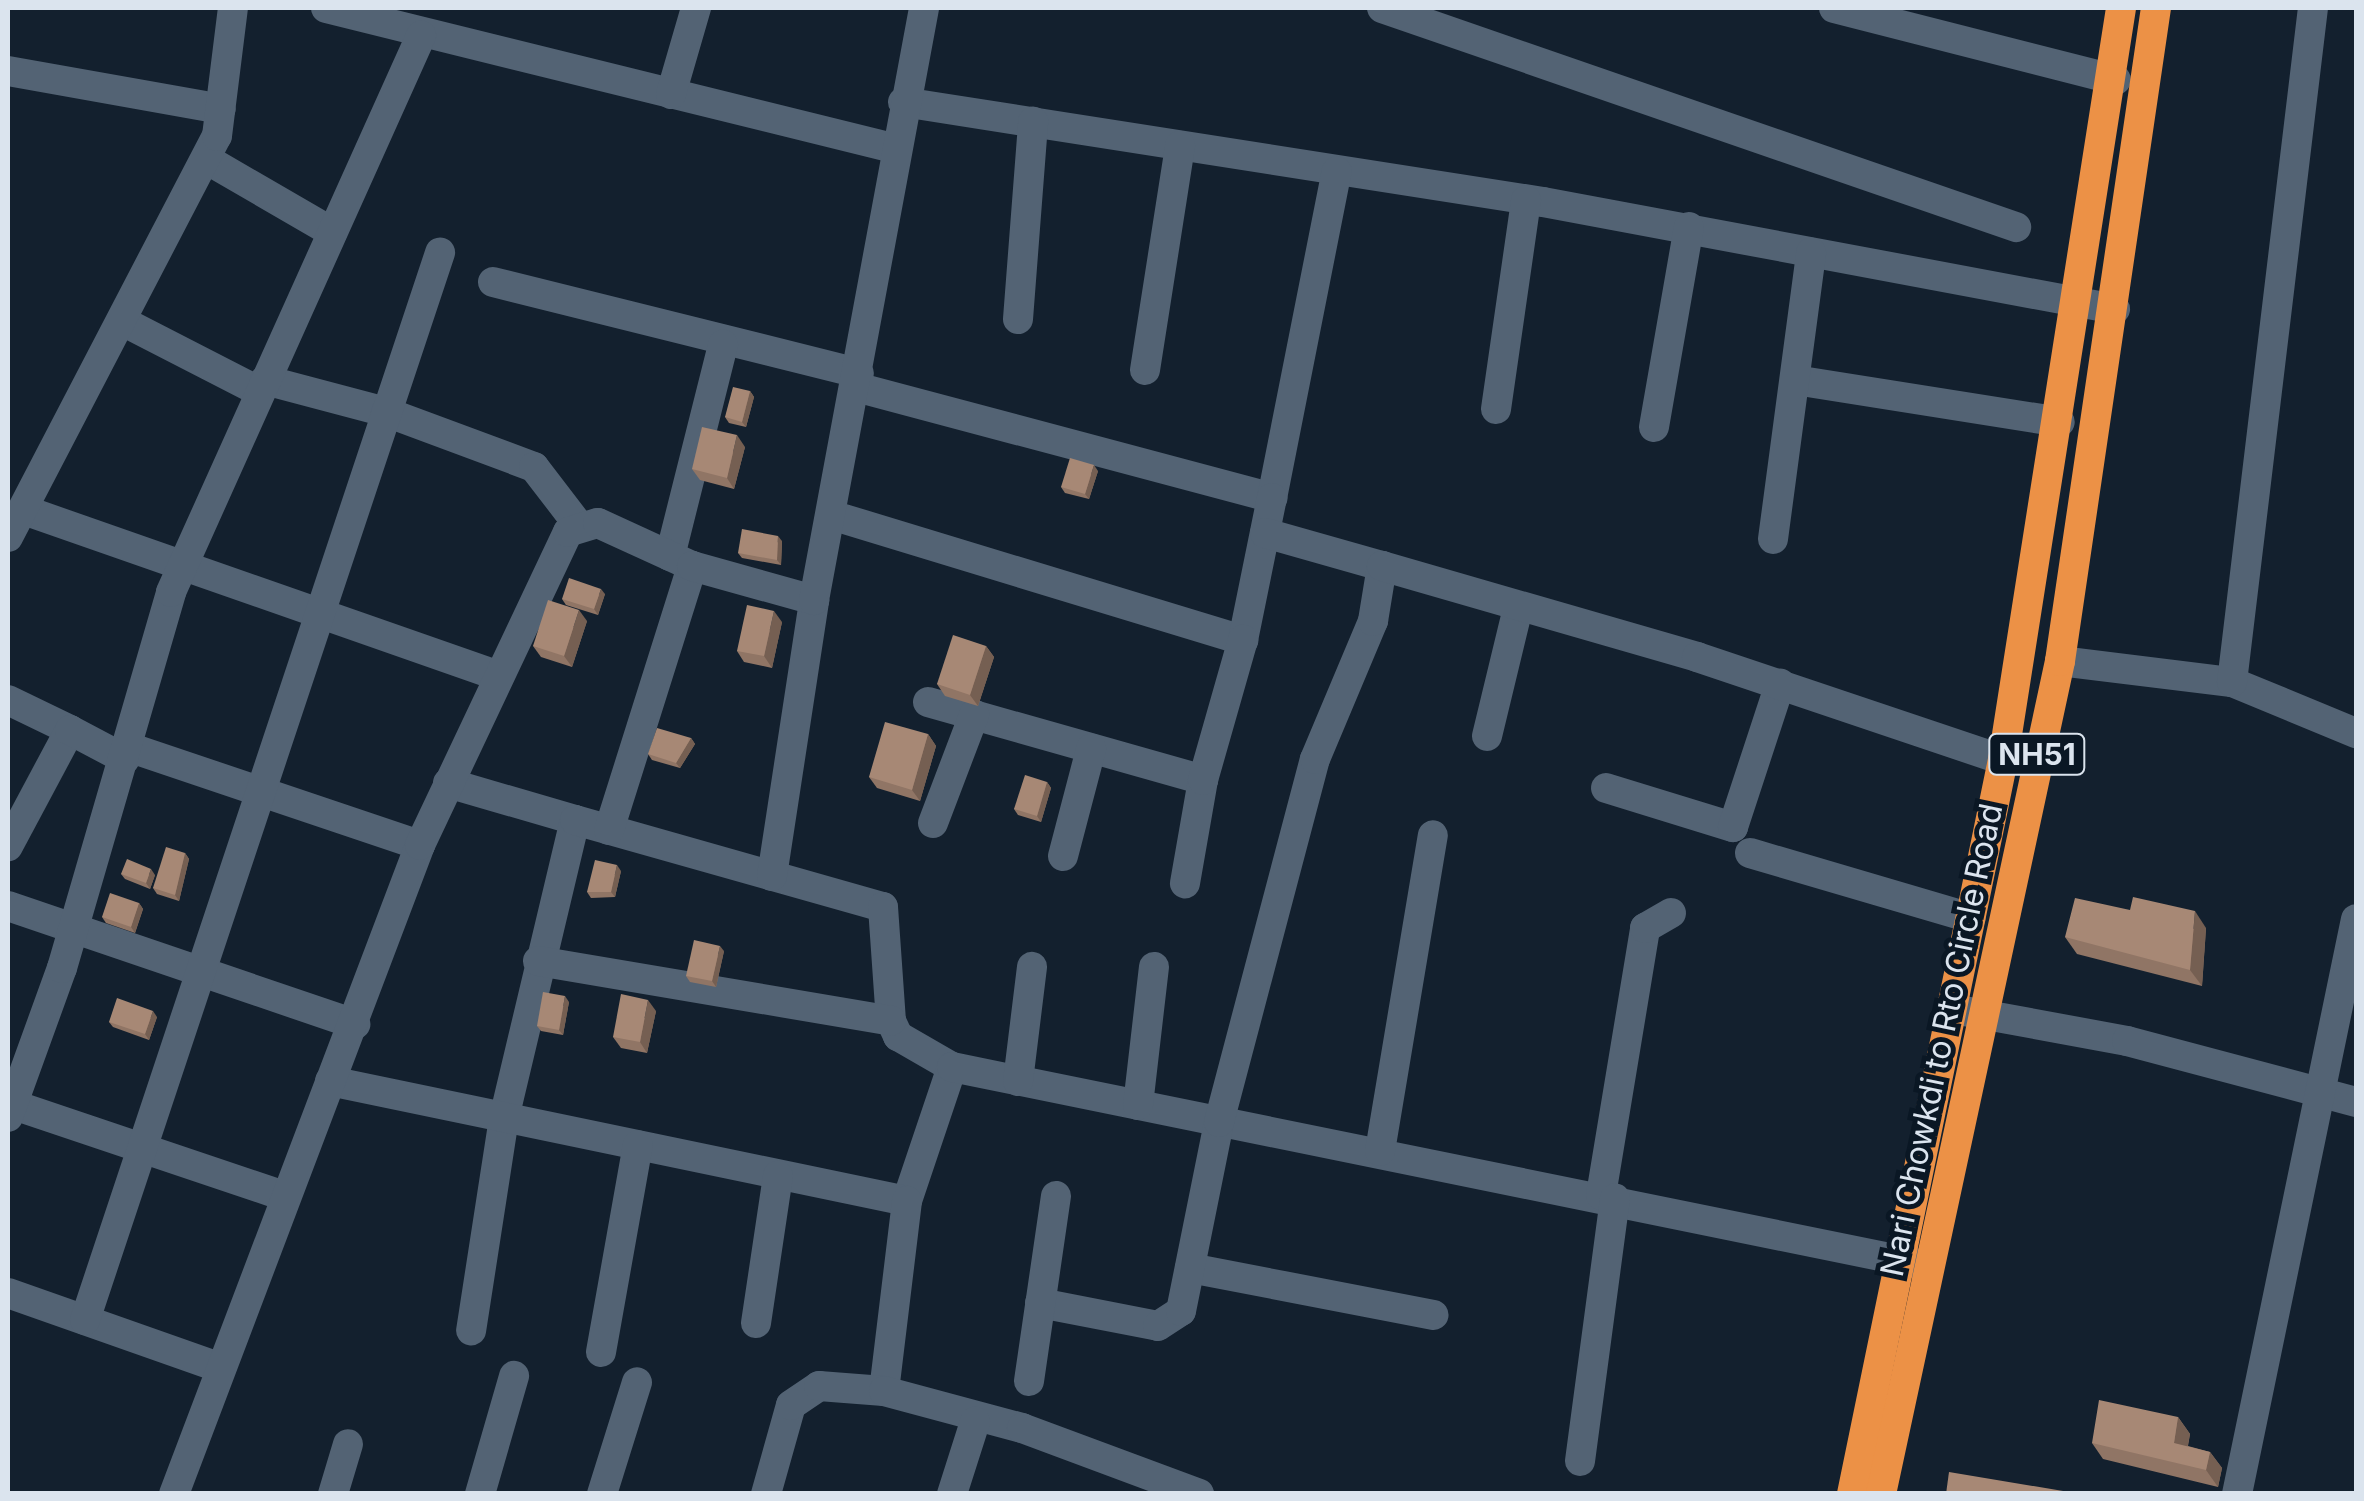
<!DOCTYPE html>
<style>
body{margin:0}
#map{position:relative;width:2364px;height:1501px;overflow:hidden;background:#13202e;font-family:Inter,sans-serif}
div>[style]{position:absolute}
.minor>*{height:30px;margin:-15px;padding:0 15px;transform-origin:15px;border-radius:15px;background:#536374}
.highway>*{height:30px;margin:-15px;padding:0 15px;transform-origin:15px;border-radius:15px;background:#ec9146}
.wall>*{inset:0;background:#907565}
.shaded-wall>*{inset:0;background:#755f52}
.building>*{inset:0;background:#a78875}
span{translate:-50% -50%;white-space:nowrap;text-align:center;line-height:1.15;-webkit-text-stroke:10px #0a1724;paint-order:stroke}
.shield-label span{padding:2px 8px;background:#0a1724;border:2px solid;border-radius:8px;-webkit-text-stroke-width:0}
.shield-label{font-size:30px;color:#dbe4ee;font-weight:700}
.street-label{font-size:32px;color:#dbe4ee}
.frame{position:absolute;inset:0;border:10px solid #dbe4ee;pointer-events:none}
</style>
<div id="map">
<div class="minor">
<div style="left:326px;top:8px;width:584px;rotate:13.87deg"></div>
<div style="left:1382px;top:8px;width:671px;rotate:19.06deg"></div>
<div style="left:1834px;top:8px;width:291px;rotate:14.3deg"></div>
<div style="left:8px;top:71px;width:216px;rotate:10.1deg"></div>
<div style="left:671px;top:94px;width:90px;rotate:-73.8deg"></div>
<div style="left:903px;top:102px;width:648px;rotate:8.88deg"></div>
<div style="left:1543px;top:202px;width:582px;rotate:10.6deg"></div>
<div style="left:206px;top:159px;width:146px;rotate:30.1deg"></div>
<div style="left:493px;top:282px;width:377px;rotate:14deg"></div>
<div style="left:1018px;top:319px;width:198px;rotate:-85.6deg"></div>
<div style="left:126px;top:323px;width:151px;rotate:27.2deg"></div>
<div style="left:1145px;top:370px;width:227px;rotate:-81.1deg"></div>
<div style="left:265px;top:380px;width:125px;rotate:14.8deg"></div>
<div style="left:386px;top:412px;width:158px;rotate:20.4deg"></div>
<div style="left:534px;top:467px;width:71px;rotate:52.5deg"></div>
<div style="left:1795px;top:380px;width:268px;rotate:9deg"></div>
<div style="left:856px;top:387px;width:431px;rotate:14.9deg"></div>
<div style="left:1272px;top:498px;width:333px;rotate:-78.8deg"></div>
<div style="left:1496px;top:409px;width:211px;rotate:-81.8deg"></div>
<div style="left:1654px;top:427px;width:203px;rotate:-80.1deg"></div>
<div style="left:24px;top:510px;width:500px;rotate:19.27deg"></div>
<div style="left:831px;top:515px;width:431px;rotate:16.9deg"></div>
<div style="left:1243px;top:640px;width:145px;rotate:-78.5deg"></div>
<div style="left:1265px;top:533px;width:122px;rotate:15.8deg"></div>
<div style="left:8px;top:537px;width:452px;rotate:-62.5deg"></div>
<div style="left:217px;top:136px;width:129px;rotate:-82.9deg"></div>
<div style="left:1773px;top:539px;width:289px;rotate:-82.4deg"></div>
<div style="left:670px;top:556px;width:218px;rotate:-75.9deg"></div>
<div style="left:2060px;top:661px;width:173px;rotate:7deg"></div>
<div style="left:2232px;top:682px;width:134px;rotate:22.4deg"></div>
<div style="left:2232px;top:682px;width:679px;rotate:-83.15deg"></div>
<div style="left:8px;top:700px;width:69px;rotate:25.8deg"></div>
<div style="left:70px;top:730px;width:132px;rotate:118.1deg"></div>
<div style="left:928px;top:702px;width:286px;rotate:15.8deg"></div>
<div style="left:1203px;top:780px;width:105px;rotate:99.9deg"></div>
<div style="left:70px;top:730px;width:62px;rotate:27.8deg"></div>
<div style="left:1487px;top:736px;width:132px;rotate:-76.4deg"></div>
<div style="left:128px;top:747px;width:308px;rotate:18.6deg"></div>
<div style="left:1203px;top:780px;width:146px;rotate:-74.1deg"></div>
<div style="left:448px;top:783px;width:132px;rotate:16.2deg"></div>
<div style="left:575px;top:820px;width:306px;rotate:103.4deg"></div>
<div style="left:504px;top:1118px;width:215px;rotate:98.8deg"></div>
<div style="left:1606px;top:788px;width:133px;rotate:17.1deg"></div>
<div style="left:1733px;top:827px;width:151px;rotate:-71.8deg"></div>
<div style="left:575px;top:820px;width:320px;rotate:15.8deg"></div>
<div style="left:883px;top:907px;width:114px;rotate:86deg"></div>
<div style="left:891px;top:1021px;width:17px;rotate:65deg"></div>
<div style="left:898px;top:1036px;width:62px;rotate:29.9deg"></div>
<div style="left:952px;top:1067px;width:141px;rotate:108.6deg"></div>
<div style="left:933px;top:823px;width:116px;rotate:-69.2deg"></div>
<div style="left:609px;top:830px;width:277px;rotate:-72.5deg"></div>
<div style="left:1750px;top:853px;width:230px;rotate:16.4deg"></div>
<div style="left:1063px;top:856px;width:111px;rotate:-75.3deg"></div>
<div style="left:772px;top:876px;width:279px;rotate:-81.3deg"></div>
<div style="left:8px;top:906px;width:367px;rotate:18.8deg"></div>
<div style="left:538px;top:961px;width:358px;rotate:9.6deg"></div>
<div style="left:1953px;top:1009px;width:177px;rotate:10.4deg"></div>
<div style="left:2127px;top:1041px;width:237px;rotate:14.9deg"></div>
<div style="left:952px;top:1067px;width:992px;rotate:11.51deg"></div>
<div style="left:330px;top:1081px;width:589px;rotate:11.75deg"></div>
<div style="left:907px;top:1201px;width:191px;rotate:96.9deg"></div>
<div style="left:1018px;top:1081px;width:115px;rotate:-83deg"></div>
<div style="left:8px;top:1103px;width:289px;rotate:18.6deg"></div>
<div style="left:1138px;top:1105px;width:139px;rotate:-83.4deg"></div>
<div style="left:8px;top:1117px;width:158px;rotate:-70.1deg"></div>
<div style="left:62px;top:968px;width:391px;rotate:-73.8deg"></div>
<div style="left:171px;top:592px;width:610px;rotate:-65.79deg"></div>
<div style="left:1380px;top:1151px;width:320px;rotate:-80.5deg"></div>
<div style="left:1601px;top:1195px;width:271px;rotate:-80.6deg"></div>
<div style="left:1645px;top:928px;width:30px;rotate:-30deg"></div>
<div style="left:1190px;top:1268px;width:248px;rotate:10.9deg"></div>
<div style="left:8px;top:1293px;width:219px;rotate:19.4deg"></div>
<div style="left:1040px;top:1303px;width:120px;rotate:11deg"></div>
<div style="left:1158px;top:1326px;width:27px;rotate:-33deg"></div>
<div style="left:1181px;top:1311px;width:193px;rotate:-78.6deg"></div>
<div style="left:1219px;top:1122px;width:375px;rotate:-75.2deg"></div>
<div style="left:1315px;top:759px;width:150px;rotate:-67.2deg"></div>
<div style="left:1373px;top:621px;width:56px;rotate:-80.7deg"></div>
<div style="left:1382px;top:566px;width:328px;rotate:16.1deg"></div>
<div style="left:1697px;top:657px;width:323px;rotate:18.6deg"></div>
<div style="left:85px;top:1320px;width:1125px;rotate:-71.6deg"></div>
<div style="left:756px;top:1323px;width:149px;rotate:-81.5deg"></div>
<div style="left:601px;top:1352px;width:210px;rotate:-79.9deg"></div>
<div style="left:1029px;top:1381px;width:187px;rotate:-81.7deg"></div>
<div style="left:1580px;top:1461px;width:265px;rotate:-82.4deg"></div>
<div style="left:174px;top:1494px;width:694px;rotate:-69.24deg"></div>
<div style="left:420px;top:845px;width:346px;rotate:-64.7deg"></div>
<div style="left:568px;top:532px;width:31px;rotate:-17deg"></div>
<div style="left:598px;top:523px;width:103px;rotate:24.6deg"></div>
<div style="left:692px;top:566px;width:127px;rotate:15.6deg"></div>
<div style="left:814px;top:600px;width:602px;rotate:-79.47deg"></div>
<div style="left:333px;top:1494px;width:52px;rotate:-73.3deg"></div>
<div style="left:480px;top:1494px;width:123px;rotate:-73.9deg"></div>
<div style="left:602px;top:1494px;width:117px;rotate:-72.6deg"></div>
<div style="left:766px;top:1494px;width:92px;rotate:-74.3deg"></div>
<div style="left:791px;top:1405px;width:34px;rotate:-34deg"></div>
<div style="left:819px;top:1386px;width:65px;rotate:4.4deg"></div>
<div style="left:884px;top:1391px;width:143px;rotate:15deg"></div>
<div style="left:1022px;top:1428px;width:189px;rotate:20.4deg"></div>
<div style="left:952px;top:1494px;width:76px;rotate:-72.3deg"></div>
<div style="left:2237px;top:1494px;width:587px;rotate:-78.31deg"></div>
</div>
<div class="highway">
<div style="left:1852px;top:1494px;width:749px;rotate:-78.38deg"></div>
<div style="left:2003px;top:760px;width:761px;rotate:-81.08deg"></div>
<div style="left:1881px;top:1494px;width:852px;rotate:-77.87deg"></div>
<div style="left:2060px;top:661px;width:660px;rotate:-81.64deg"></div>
</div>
<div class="wall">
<div style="clip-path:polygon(750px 391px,754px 397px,746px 427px,729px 423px,725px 417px)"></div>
<div style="clip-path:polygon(745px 447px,734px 489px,700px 480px,692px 469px)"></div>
<div style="clip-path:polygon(1098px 471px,1089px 499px,1065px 493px,1061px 487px)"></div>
<div style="clip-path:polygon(782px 541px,781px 565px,742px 558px,738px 553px)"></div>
<div style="clip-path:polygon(605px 594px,598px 615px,566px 605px,562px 599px)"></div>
<div style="clip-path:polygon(587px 621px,572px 667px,541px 657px,533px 646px)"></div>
<div style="clip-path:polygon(782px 622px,772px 668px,744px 662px,737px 651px)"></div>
<div style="clip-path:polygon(986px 646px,994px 657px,978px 706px,945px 696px,937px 684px)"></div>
<div style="clip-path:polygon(928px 734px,936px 746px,920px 801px,877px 788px,869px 777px)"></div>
<div style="clip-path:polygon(691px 738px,695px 744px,680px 768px,652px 760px,648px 754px)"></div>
<div style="clip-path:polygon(1047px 782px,1051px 788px,1041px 822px,1018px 815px,1014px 809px)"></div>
<div style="clip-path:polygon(185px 853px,189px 859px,179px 901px,157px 894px,153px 888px)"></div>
<div style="clip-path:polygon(621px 871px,615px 897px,591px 898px,587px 892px)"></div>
<div style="clip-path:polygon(121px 874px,155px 875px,150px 889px,125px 879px)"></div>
<div style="clip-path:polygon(139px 903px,143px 909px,135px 933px,106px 923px,102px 917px)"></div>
<div style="clip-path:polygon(2206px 928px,2202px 986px,2077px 954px,2065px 937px)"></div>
<div style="clip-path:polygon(724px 951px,716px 987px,690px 982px,686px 976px)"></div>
<div style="clip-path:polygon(569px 1002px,563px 1035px,541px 1031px,537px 1026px)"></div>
<div style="clip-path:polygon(656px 1011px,647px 1053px,621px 1048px,613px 1037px)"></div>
<div style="clip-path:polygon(157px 1017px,149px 1040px,113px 1027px,109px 1022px)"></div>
<div style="clip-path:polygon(2178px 1417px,2190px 1434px,2188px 1446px,2210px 1452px,2222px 1468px,2218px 1487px,2103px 1459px,2092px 1443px)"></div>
</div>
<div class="shaded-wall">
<div style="clip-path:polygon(750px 391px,754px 397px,746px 427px,742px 422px)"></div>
<div style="clip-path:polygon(737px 435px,745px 447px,734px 489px,727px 478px)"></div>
<div style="clip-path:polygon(1094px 465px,1098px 471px,1089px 499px,1085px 494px)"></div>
<div style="clip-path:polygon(778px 536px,782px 541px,781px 565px,777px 560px)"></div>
<div style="clip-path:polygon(601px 589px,605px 594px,598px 615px,594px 609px)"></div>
<div style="clip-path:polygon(579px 610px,587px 621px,572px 667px,564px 656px)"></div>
<div style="clip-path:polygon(774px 611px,782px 622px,772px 668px,764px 656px)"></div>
<div style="clip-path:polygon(986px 646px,994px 657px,978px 706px,970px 695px)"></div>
<div style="clip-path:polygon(928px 734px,936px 746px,920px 801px,912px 790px)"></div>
<div style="clip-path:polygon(691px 738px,695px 744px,680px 768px,676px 763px)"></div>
<div style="clip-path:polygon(1047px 782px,1051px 788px,1041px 822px,1037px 816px)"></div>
<div style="clip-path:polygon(185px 853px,189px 859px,179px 901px,175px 895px)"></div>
<div style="clip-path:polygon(617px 865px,621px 871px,615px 897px,611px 892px)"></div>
<div style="clip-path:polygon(151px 869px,155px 875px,150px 889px,146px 883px)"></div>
<div style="clip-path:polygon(139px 903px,143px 909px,135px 933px,131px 927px)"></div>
<div style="clip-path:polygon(2195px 911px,2206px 928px,2202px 986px,2190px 970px)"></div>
<div style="clip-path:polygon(720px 946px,724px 951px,716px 987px,712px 981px)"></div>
<div style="clip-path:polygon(565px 996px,569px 1002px,563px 1035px,559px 1030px)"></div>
<div style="clip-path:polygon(648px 1000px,656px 1011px,647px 1053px,640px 1042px)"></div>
<div style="clip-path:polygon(153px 1011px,157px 1017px,149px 1040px,145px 1034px)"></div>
<div style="clip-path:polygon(2178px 1417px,2190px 1434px,2185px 1459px,2174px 1443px)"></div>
<div style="clip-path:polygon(2210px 1452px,2222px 1468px,2218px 1487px,2206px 1470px)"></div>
</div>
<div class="building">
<div style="clip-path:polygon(733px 387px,750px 391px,742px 422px,725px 417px)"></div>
<div style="clip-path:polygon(702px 427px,737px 435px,727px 478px,692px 469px)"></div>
<div style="clip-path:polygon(1070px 458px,1094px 465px,1085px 494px,1061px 487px)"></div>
<div style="clip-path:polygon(742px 529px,778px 536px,777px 560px,738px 553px)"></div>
<div style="clip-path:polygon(569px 578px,601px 589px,594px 609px,562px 599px)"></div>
<div style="clip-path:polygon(548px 600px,579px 610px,564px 656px,533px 646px)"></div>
<div style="clip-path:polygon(747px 605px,774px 611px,764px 656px,737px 651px)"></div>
<div style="clip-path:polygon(953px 635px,986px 646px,970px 695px,937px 684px)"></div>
<div style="clip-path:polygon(885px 722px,928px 734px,912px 790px,869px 777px)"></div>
<div style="clip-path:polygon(657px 728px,691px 738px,676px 763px,648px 754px)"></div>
<div style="clip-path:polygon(1025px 775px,1047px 782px,1037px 816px,1014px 809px)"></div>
<div style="clip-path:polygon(166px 847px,185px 853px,175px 895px,153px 888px)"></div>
<div style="clip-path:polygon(127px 859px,151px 869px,146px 883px,121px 874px)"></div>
<div style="clip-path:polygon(595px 860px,617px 865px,611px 892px,587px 892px)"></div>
<div style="clip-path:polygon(110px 893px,139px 903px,131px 927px,102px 917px)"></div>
<div style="clip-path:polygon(2133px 897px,2195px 911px,2190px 970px,2065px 937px,2075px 898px,2130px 910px)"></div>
<div style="clip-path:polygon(694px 940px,720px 946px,712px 981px,686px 976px)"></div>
<div style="clip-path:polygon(543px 992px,565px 996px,559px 1030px,537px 1026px)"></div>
<div style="clip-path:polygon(621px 994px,648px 1000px,640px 1042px,613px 1037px)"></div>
<div style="clip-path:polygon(117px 998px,153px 1011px,145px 1034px,109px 1022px)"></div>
<div style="clip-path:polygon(2099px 1400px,2178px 1417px,2174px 1443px,2210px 1452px,2206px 1470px,2092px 1443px)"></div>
<div style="clip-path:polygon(1949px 1472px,2069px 1492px,2069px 1494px,1946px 1494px)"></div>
</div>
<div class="shield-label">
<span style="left:2037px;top:754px">NH51</span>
</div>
<div class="street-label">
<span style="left:1942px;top:1040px;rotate:-78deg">Nari Chowkdi to Rto Circle Road</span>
</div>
<div class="frame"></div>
</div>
